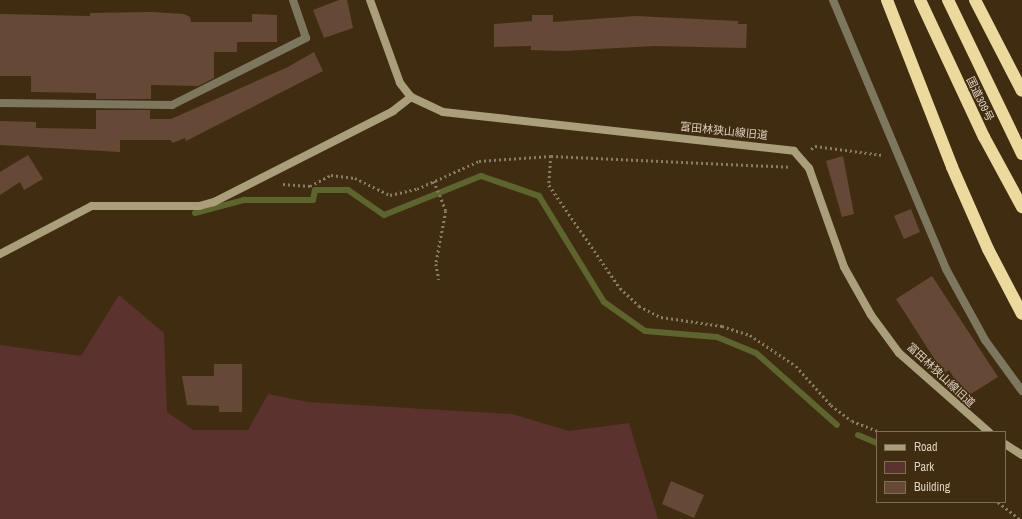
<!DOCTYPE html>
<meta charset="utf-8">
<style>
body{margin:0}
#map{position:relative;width:1022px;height:519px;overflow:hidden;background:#402c11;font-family:"Archivo Narrow","Noto Sans JP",sans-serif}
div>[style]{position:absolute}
.green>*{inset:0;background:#5b322d}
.stream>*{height:6px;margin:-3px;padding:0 3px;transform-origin:3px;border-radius:3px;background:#5d642d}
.building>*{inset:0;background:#664836}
.path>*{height:2.5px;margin-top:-1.25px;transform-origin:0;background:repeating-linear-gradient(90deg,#8b7a65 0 2px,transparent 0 5px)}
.street>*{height:8px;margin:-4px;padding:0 4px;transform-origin:4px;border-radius:4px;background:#7e7760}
.secondary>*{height:8px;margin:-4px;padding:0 4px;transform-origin:4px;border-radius:4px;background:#aa9f7a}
.highway>*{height:12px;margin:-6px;padding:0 6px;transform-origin:6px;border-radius:6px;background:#ebd99e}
span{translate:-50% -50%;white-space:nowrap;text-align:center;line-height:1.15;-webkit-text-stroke:3px #402c11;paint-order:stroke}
.street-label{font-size:11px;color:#ded1c2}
.legend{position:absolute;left:876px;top:431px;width:130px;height:72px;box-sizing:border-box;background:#402c11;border:1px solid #7f6e58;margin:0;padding:5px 7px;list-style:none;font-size:12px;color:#ded1c2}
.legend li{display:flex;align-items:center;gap:8px;height:20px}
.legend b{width:20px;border:1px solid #7f6e58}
</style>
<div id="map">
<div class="green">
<div style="clip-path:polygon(119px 295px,164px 333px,167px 412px,193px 430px,248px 430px,268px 394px,308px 402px,512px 414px,569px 431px,629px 423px,658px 519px,0 519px,0 345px,81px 356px)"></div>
</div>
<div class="stream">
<div style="left:195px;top:213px;width:51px;rotate:-14.9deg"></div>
<div style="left:244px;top:200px;width:69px"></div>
<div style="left:313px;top:200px;width:10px;rotate:-79deg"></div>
<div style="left:315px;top:190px;width:33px"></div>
<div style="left:348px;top:190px;width:44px;rotate:34.8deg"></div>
<div style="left:384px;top:215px;width:105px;rotate:-21.9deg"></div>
<div style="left:481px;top:176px;width:61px;rotate:19deg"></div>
<div style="left:539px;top:196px;width:124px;rotate:58.5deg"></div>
<div style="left:604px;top:302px;width:50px;rotate:35.3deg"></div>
<div style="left:645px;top:331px;width:72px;rotate:4.8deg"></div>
<div style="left:717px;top:337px;width:42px;rotate:22.3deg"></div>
<div style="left:756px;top:353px;width:108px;rotate:41.6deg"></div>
<div style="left:858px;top:435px;width:21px;rotate:23deg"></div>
</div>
<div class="building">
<div style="clip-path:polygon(339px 0,347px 0,353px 28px,324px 38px,313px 10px)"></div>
<div style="clip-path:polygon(152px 12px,184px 14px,190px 17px,191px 22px,252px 22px,252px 14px,277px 15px,277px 42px,237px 42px,237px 52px,214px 52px,214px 78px,198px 86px,151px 85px,151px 99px,96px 99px,96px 93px,31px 92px,31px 76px,0 76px,0 14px,90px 16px,90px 13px)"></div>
<div style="clip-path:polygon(532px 15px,553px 15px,553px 22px,636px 16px,738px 21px,738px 24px,747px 24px,746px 48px,654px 46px,563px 51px,531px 50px,531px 46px,494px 47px,494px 24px,532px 21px)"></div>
<div style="clip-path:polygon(314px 52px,323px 71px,186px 141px,185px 138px,172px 143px,171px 140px,120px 140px,120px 152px,0 145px,0 121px,36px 122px,36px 128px,96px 129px,96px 110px,150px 110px,150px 119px,171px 119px,288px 67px)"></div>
<div style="clip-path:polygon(28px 155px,43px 179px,24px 190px,20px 182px,0 195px,0 172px)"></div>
<div style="clip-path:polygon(843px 156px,854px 214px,842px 217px,826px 161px)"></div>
<div style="clip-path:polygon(911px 209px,920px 232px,904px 239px,894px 216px)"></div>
<div style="clip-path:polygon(932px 276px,998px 377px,966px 397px,949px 370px,944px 374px,896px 299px)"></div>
<div style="clip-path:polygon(214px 364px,242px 364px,242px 412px,219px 412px,219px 406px,187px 405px,182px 376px,214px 376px)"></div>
<div style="clip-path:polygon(671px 481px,704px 495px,694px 518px,662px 504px)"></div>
</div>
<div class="path">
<div style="left:811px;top:149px;width:5px;rotate:-37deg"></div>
<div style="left:815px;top:146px;width:68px;rotate:7.7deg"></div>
<div style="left:551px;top:156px;width:29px;rotate:94deg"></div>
<div style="left:549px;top:185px;width:125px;rotate:55.4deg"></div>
<div style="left:620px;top:288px;width:26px;rotate:43deg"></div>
<div style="left:639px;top:306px;width:25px;rotate:27deg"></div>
<div style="left:661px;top:317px;width:62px;rotate:8.4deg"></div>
<div style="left:722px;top:326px;width:29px;rotate:18deg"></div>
<div style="left:750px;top:335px;width:55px;rotate:34deg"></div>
<div style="left:796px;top:366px;width:52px;rotate:48.1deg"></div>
<div style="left:831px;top:405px;width:26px;rotate:37deg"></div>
<div style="left:852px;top:421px;width:31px;rotate:21deg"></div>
<div style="left:434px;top:181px;width:32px;rotate:68deg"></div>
<div style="left:446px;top:211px;width:54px;rotate:100.7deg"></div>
<div style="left:436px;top:264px;width:16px;rotate:79deg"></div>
<div style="left:283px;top:184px;width:27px;rotate:4deg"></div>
<div style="left:310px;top:186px;width:24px;rotate:-28deg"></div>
<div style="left:331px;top:175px;width:24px;rotate:7deg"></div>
<div style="left:355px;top:178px;width:39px;rotate:26deg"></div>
<div style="left:390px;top:195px;width:28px;rotate:-13deg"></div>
<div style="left:417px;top:189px;width:68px;rotate:-24.3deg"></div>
<div style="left:479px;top:161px;width:72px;rotate:-4deg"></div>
<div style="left:551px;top:156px;width:238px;rotate:2.6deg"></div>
<div style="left:998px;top:502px;width:28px;rotate:38deg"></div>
</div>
<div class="street">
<div style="left:833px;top:0;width:292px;rotate:67.2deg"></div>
<div style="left:946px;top:269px;width:81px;rotate:61.2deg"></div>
<div style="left:985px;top:340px;width:63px;rotate:54deg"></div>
<div style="left:0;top:103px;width:172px;rotate:0.7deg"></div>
<div style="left:172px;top:105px;width:150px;rotate:-26.6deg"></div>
<div style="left:306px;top:38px;width:40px;rotate:-108.9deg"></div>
</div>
<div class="secondary">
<div style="left:370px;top:0;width:88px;rotate:70.1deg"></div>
<div style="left:400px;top:83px;width:18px;rotate:52deg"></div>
<div style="left:411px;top:97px;width:35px;rotate:25deg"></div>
<div style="left:443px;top:112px;width:353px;rotate:6.3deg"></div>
<div style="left:794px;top:151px;width:23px;rotate:49deg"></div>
<div style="left:809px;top:168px;width:105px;rotate:70.5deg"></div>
<div style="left:844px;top:267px;width:55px;rotate:60.6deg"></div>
<div style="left:871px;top:315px;width:47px;rotate:53.6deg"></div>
<div style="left:899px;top:353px;width:120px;rotate:41.3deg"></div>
<div style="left:0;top:254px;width:104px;rotate:-27.6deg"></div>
<div style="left:92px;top:206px;width:107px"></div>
<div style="left:199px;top:206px;width:16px;rotate:-15deg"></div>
<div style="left:214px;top:202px;width:201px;rotate:-26.9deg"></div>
<div style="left:393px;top:111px;width:23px;rotate:-38deg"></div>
<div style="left:1005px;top:444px;width:20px;rotate:33deg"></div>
</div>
<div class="highway">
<div style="left:887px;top:0;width:179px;rotate:68.7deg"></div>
<div style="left:952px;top:167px;width:90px;rotate:66.3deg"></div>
<div style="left:988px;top:249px;width:73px;rotate:62.4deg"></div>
<div style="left:920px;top:0;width:151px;rotate:65deg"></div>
<div style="left:984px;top:137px;width:80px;rotate:61.5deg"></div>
<div style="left:948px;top:0;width:171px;rotate:64.3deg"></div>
<div style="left:975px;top:0;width:102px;rotate:62.7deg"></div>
</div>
<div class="street-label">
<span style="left:980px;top:99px;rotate:64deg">国道309号</span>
<span style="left:724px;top:131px;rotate:6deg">富田林狭山線旧道</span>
<span style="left:941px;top:375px;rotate:43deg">富田林狭山線旧道</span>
</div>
<ul class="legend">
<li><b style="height:5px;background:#aa9f7a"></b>Road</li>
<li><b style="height:11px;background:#5b322d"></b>Park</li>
<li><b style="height:11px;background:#664836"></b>Building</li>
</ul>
</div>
